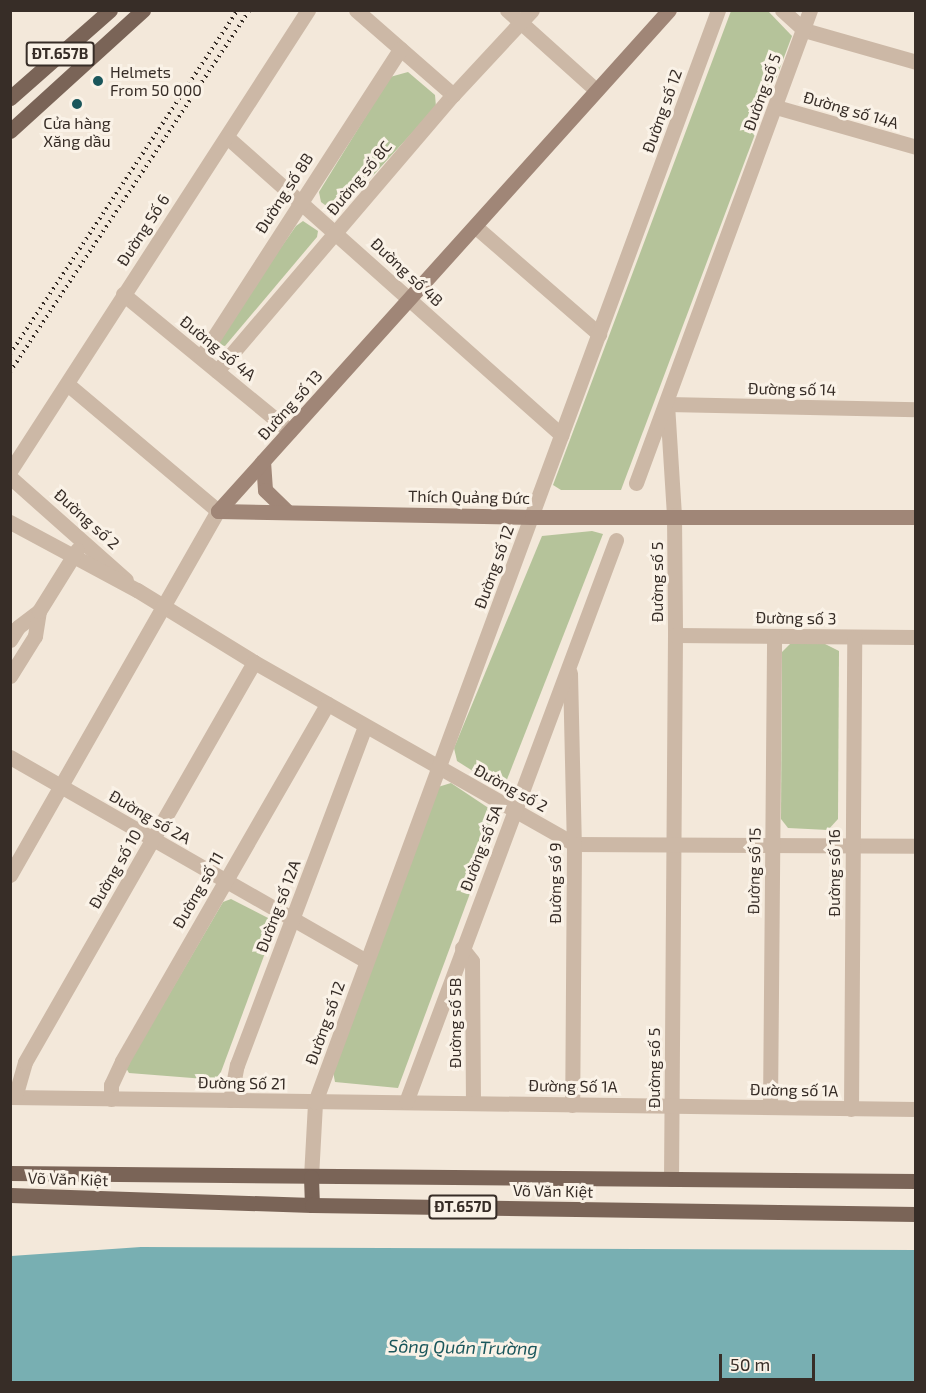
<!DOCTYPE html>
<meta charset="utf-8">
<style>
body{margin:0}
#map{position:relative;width:926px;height:1393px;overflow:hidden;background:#f3e8da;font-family:"Exo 2",sans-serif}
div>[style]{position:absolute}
.green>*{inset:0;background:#b5c39a}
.water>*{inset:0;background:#78afb2}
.street>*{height:15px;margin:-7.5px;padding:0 7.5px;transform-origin:7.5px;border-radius:7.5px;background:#ccb8a6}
.secondary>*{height:15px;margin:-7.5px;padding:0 7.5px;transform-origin:7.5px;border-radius:7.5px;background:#a08677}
.primary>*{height:15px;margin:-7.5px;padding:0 7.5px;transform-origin:7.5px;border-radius:7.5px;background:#7a6457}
.rail>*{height:4px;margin-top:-2px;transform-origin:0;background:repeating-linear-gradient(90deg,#372d27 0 1.5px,transparent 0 6px)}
.dots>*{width:16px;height:16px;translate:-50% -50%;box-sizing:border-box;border:3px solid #faf2e7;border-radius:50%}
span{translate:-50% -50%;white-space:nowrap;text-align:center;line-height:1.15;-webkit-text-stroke:6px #faf2e7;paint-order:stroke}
.shield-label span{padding:2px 4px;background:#faf2e7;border:2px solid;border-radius:4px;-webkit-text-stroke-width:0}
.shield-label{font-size:15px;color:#372d27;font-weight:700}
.poi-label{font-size:16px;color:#372d27}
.left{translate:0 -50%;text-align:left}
.street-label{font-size:16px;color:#372d27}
.water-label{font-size:18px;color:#1a565b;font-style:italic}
.frame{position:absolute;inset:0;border:12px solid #372d27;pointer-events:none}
.scale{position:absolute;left:719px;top:1354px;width:96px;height:27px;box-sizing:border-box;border:3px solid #372d27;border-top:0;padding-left:8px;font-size:18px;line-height:21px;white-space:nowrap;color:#372d27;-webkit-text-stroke:4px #faf2e7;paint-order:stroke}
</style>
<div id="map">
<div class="green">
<div style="clip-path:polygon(731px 11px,768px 11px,792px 36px,621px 490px,561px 490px,553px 485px)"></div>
<div style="clip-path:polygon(408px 72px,435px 95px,436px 107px,342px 209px,329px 208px,321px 202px,319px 192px,390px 77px)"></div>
<div style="clip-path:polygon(303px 221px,318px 231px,317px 237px,225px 346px,219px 345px,220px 334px,296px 226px)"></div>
<div style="clip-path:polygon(592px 531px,603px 534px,506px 782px,498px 787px,457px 761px,454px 748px,542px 536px)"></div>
<div style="clip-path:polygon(790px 644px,825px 644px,839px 651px,838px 819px,828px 830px,788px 828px,781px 819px,782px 652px)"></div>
<div style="clip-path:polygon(451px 783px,499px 815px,398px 1088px,335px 1082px,333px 1071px,438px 787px)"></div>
<div style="clip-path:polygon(231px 899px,270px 919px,275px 926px,218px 1080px,129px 1073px,126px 1068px,223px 902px)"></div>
</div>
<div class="water">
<div style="clip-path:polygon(141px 1247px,915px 1250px,915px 1382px,11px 1382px,11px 1256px)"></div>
</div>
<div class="street">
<div style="left:356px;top:10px;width:129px;rotate:41.2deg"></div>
<div style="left:507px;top:10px;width:120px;rotate:42deg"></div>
<div style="left:782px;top:10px;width:30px;rotate:42deg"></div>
<div style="left:804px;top:30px;width:116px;rotate:15.9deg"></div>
<div style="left:776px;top:107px;width:146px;rotate:15.9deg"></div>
<div style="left:227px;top:137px;width:448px;rotate:41.7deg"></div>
<div style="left:477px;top:228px;width:162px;rotate:41deg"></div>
<div style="left:123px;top:294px;width:216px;rotate:39.4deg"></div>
<div style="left:201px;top:357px;width:367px;rotate:-57.1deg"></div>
<div style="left:217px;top:371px;width:363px;rotate:-49.5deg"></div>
<div style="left:453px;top:95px;width:116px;rotate:-47.1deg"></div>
<div style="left:667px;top:404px;width:111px;rotate:86.4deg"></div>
<div style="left:674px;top:515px;width:120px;rotate:89.5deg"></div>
<div style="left:675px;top:635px;width:544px;rotate:90.42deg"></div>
<div style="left:667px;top:404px;width:249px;rotate:1.2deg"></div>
<div style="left:10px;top:471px;width:549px;rotate:-57.12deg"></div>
<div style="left:10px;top:477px;width:155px;rotate:41.6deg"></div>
<div style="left:636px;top:483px;width:504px;rotate:-69.8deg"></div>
<div style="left:10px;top:522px;width:144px;rotate:28.2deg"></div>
<div style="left:137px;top:590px;width:137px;rotate:31.6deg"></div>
<div style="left:254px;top:662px;width:368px;rotate:29.6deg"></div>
<div style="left:574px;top:844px;width:342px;rotate:0.3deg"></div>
<div style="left:675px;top:635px;width:241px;rotate:0.5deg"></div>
<div style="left:10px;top:640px;width:15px;rotate:-58deg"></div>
<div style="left:18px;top:627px;width:26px;rotate:-37deg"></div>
<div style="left:570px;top:673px;width:171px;rotate:88.7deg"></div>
<div style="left:574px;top:844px;width:261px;rotate:90.4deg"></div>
<div style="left:10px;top:676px;width:47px;rotate:-58deg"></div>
<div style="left:35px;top:636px;width:25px;rotate:-81deg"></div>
<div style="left:39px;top:611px;width:72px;rotate:-58.1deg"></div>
<div style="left:10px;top:757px;width:410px;rotate:29.8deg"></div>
<div style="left:10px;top:875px;width:419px;rotate:-60.3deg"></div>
<div style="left:218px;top:511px;width:197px;rotate:-139.9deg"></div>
<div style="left:462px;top:948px;width:16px;rotate:52deg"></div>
<div style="left:472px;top:961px;width:141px;rotate:89.6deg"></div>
<div style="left:10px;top:1097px;width:906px;rotate:0.76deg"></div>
<div style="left:15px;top:1097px;width:36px;rotate:-74deg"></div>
<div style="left:25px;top:1062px;width:461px;rotate:-60.2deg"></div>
<div style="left:111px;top:1099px;width:14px;rotate:-90deg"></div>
<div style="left:111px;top:1085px;width:26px;rotate:-65deg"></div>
<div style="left:122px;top:1061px;width:412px;rotate:-60.1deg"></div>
<div style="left:230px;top:1100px;width:36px;rotate:-79deg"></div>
<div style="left:237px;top:1065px;width:362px;rotate:-69.3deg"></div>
<div style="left:406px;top:1102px;width:600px;rotate:-69.51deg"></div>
<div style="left:770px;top:1107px;width:471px;rotate:-89.5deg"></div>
<div style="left:851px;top:1109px;width:472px;rotate:-89.6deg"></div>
<div style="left:311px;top:1177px;width:75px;rotate:-86.9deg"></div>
<div style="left:315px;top:1102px;width:1164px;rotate:-69.74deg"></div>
</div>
<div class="secondary">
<div style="left:263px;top:461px;width:29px;rotate:86deg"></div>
<div style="left:265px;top:490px;width:30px;rotate:44deg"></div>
<div style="left:218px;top:511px;width:314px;rotate:1.1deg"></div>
<div style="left:532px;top:517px;width:384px"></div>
<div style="left:218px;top:511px;width:674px;rotate:-48.01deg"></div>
</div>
<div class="primary">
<div style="left:10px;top:98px;width:133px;rotate:-41.3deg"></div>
<div style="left:10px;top:131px;width:180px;rotate:-42.3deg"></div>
<div style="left:10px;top:1173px;width:906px;rotate:0.51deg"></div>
<div style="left:311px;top:1177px;width:28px;rotate:88deg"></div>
<div style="left:10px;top:1195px;width:302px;rotate:1.9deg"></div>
<div style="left:312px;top:1205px;width:604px;rotate:0.85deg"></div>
</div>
<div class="rail">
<div style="left:10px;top:354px;width:413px;rotate:-56.5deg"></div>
<div style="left:10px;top:372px;width:434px;rotate:-56.5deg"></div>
</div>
<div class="dots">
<div style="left:98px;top:81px;background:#1a565b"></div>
<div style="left:77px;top:104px;background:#1a565b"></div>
</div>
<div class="shield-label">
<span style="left:60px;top:54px">ĐT.657B</span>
<span style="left:463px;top:1207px">ĐT.657D</span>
</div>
<div class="poi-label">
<span class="left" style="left:110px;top:81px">Helmets<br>From 50 000</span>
<span style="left:77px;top:132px">Cửa hàng<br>Xăng dầu</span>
</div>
<div class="street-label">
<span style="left:762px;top:92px;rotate:-70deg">Đường số 5</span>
<span style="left:851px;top:110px;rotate:16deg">Đường số 14A</span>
<span style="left:662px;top:111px;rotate:-70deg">Đường số 12</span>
<span style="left:359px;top:178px;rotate:-50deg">Đường số 8C</span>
<span style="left:284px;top:193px;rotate:-57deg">Đường số 8B</span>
<span style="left:143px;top:230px;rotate:-57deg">Đường Số 6</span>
<span style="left:407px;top:272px;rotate:43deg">Đường số 4B</span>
<span style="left:218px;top:348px;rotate:39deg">Đường số 4A</span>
<span style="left:792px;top:389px;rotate:1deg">Đường số 14</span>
<span style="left:290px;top:405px;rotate:-48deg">Đường số 13</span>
<span style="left:469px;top:497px;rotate:1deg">Thích Quảng Đức</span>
<span style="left:87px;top:519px;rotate:42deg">Đường số 2</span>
<span style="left:494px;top:567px;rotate:-70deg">Đường số 12</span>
<span style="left:657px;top:582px;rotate:-90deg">Đường số 5</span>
<span style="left:796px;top:618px;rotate:1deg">Đường số 3</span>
<span style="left:511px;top:788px;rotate:29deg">Đường số 2</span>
<span style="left:150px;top:817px;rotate:30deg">Đường số 2A</span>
<span style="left:481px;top:848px;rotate:-69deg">Đường số 5A</span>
<span style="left:115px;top:869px;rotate:-60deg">Đường số 10</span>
<span style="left:754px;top:871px;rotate:-89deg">Đường số 15</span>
<span style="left:834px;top:873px;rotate:-90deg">Đường số 16</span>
<span style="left:555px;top:883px;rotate:-90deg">Đường số 9</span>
<span style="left:198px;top:890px;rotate:-60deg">Đường số 11</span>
<span style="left:278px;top:906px;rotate:-69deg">Đường số 12A</span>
<span style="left:325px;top:1023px;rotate:-70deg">Đường số 12</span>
<span style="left:455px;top:1023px;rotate:-90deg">Đường số 5B</span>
<span style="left:654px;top:1068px;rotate:-90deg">Đường số 5</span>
<span style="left:242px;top:1083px;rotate:1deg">Đường Số 21</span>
<span style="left:573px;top:1086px;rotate:1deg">Đường Số 1A</span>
<span style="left:794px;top:1090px;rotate:1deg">Đường số 1A</span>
<span style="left:68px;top:1179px;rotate:2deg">Võ Văn Kiệt</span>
<span style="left:553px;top:1191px;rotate:1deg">Võ Văn Kiệt</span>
</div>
<div class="water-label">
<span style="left:463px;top:1347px;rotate:1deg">Sông Quán Trường</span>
</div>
<div class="frame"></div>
<div class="scale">50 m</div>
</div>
